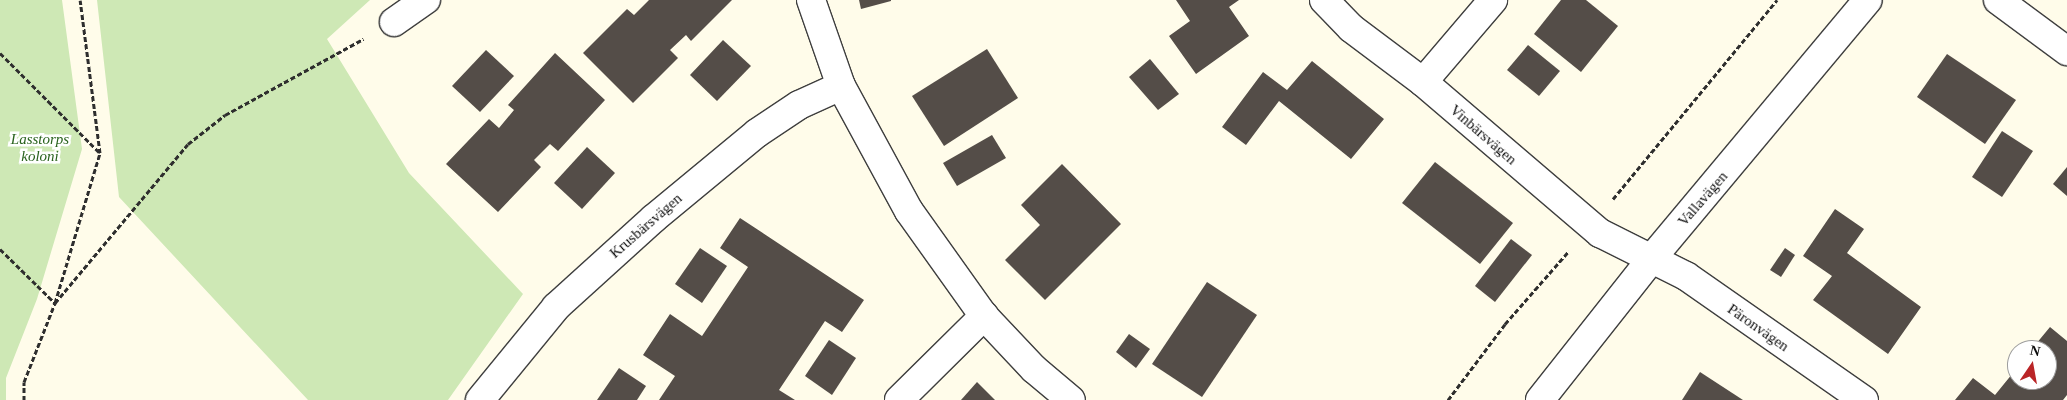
<!DOCTYPE html>
<meta charset="utf-8">
<style>
body{margin:0}
#map{position:relative;width:2067px;height:400px;overflow:hidden;background:#fffcea;font-family:"Times New Roman",serif}
div>[style]{position:absolute}
.green>*{inset:0;background:#cee8b5}
.building>*{inset:0;background:#544d48}
.path>*{height:3px;margin-top:-1.5px;transform-origin:0;background:repeating-linear-gradient(90deg,#2e2e2e 0 5px,transparent 0 7.5px)}
.roads{filter:drop-shadow(1px 0 #3f3f3f) drop-shadow(-1px 0 #3f3f3f) drop-shadow(0 1px #3f3f3f) drop-shadow(0 -1px #3f3f3f)}
.minor>*{height:28px;margin:-14px;padding:0 14px;transform-origin:14px;border-radius:14px;background:#fff}
span{translate:-50% -50%;white-space:nowrap;text-align:center;line-height:1.15;-webkit-text-stroke:5px #fff;paint-order:stroke}
.street-label{font-size:15px;color:#0c0c0c}
.park-label{font-size:15px;color:#29621d;font-style:italic}
.north{position:absolute;left:2007px;top:340px;width:50px;height:50px;box-sizing:border-box;background:#fff;border:1px solid #9e9e9e;border-radius:50%;rotate:12deg;font-size:14px;font-weight:700;line-height:20px;text-align:center;color:#0c0c0c}
.north::after{content:'';display:block;margin:auto;width:18px;height:22px;background:#ba2527;clip-path:polygon(50% 0,100% 100%,50% 72%,0 100%)}
</style>
<div id="map">
<div class="green">
<div style="clip-path:polygon(0 0,62px 0,82px 149px,37px 299px,6px 378px,6px 400px,0 400px)"></div>
<div style="clip-path:polygon(97px 0,370px 0,327px 39px,409px 173px,523px 294px,448px 400px,308px 400px,119px 197px)"></div>
</div>
<div class="building">
<div style="clip-path:polygon(649px 0,732px 0,691px 41px,686px 35px,670px 50px,678px 58px,633px 103px,583px 53px,627px 9px,634px 15px)"></div>
<div style="clip-path:polygon(859px 0,891px 0,891px 1px,861px 9px)"></div>
<div style="clip-path:polygon(1176px 0,1239px 0,1229px 7px,1249px 36px,1196px 74px,1169px 36px,1190px 21px)"></div>
<div style="clip-path:polygon(1561px 0,1586px 0,1618px 26px,1581px 72px,1534px 34px)"></div>
<div style="clip-path:polygon(723px 40px,751px 66px,717px 101px,690px 75px)"></div>
<div style="clip-path:polygon(1528px 45px,1560px 71px,1539px 96px,1507px 70px)"></div>
<div style="clip-path:polygon(987px 49px,1018px 98px,944px 146px,912px 96px)"></div>
<div style="clip-path:polygon(486px 50px,514px 76px,480px 112px,452px 86px)"></div>
<div style="clip-path:polygon(555px 53px,605px 100px,558px 151px,550px 144px,534px 160px,541px 167px,498px 212px,446px 164px,489px 119px,499px 128px,514px 110px,508px 105px)"></div>
<div style="clip-path:polygon(1947px 54px,2016px 100px,1985px 144px,1917px 97px)"></div>
<div style="clip-path:polygon(1150px 59px,1179px 94px,1158px 110px,1129px 77px)"></div>
<div style="clip-path:polygon(1312px 61px,1384px 119px,1351px 159px,1279px 101px,1246px 145px,1222px 127px,1263px 72px,1287px 90px)"></div>
<div style="clip-path:polygon(2002px 131px,2033px 151px,2002px 197px,1972px 177px)"></div>
<div style="clip-path:polygon(992px 135px,1006px 158px,957px 186px,943px 163px)"></div>
<div style="clip-path:polygon(587px 147px,615px 173px,582px 209px,554px 183px)"></div>
<div style="clip-path:polygon(1435px 162px,1513px 223px,1480px 264px,1402px 203px)"></div>
<div style="clip-path:polygon(1062px 164px,1121px 224px,1045px 300px,1005px 260px,1040px 225px,1021px 205px)"></div>
<div style="clip-path:polygon(2067px 167px,2067px 196px,2053px 184px)"></div>
<div style="clip-path:polygon(1835px 209px,1864px 229px,1847px 253px,1921px 307px,1888px 354px,1813px 300px,1832px 276px,1803px 256px)"></div>
<div style="clip-path:polygon(740px 218px,864px 300px,842px 332px,825px 321px,779px 390px,795px 400px,659px 400px,675px 376px,643px 355px,670px 314px,702px 336px,748px 267px,720px 248px)"></div>
<div style="clip-path:polygon(1511px 239px,1532px 255px,1495px 302px,1475px 286px)"></div>
<div style="clip-path:polygon(700px 248px,727px 266px,702px 303px,675px 284px)"></div>
<div style="clip-path:polygon(1785px 248px,1795px 255px,1781px 277px,1770px 270px)"></div>
<div style="clip-path:polygon(1207px 282px,1257px 315px,1202px 397px,1152px 364px)"></div>
<div style="clip-path:polygon(2050px 327px,2067px 341px,2067px 395px,2063px 400px,1955px 400px,1973px 378px,1995px 395px,2017px 368px,2017px 380px,2047px 380px,2047px 350px,2031px 350px)"></div>
<div style="clip-path:polygon(1129px 334px,1150px 349px,1136px 368px,1116px 352px)"></div>
<div style="clip-path:polygon(829px 340px,856px 358px,832px 395px,805px 376px)"></div>
<div style="clip-path:polygon(619px 368px,646px 386px,637px 400px,597px 400px)"></div>
<div style="clip-path:polygon(1700px 372px,1743px 400px,1682px 400px)"></div>
<div style="clip-path:polygon(977px 382px,995px 400px,961px 400px)"></div>
</div>
<div class="path">
<div style="left:0;top:53px;width:141px;rotate:45deg"></div>
<div style="left:1613px;top:199px;width:258px;rotate:-50.5deg"></div>
<div style="left:0;top:249px;width:77px;rotate:44.5deg"></div>
<div style="left:55px;top:303px;width:207px;rotate:-50.1deg"></div>
<div style="left:188px;top:144px;width:47px;rotate:-38.1deg"></div>
<div style="left:225px;top:115px;width:158px;rotate:-28.8deg"></div>
<div style="left:24px;top:400px;width:18px;rotate:-90deg"></div>
<div style="left:24px;top:382px;width:85px;rotate:-68.6deg"></div>
<div style="left:55px;top:303px;width:157px;rotate:-73.3deg"></div>
<div style="left:100px;top:153px;width:154px;rotate:-97.4deg"></div>
<div style="left:1448px;top:400px;width:95px;rotate:-53.1deg"></div>
<div style="left:1505px;top:324px;width:97px;rotate:-48.8deg"></div>
</div>
<div class="roads">
<div class="minor">
<div style="left:811px;top:0;width:91px;rotate:70.8deg"></div>
<div style="left:841px;top:86px;width:142px;rotate:61.5deg"></div>
<div style="left:909px;top:211px;width:129px;rotate:54.5deg"></div>
<div style="left:984px;top:316px;width:73px;rotate:46.7deg"></div>
<div style="left:1034px;top:369px;width:48px;rotate:40deg"></div>
<div style="left:1324px;top:0;width:39px;rotate:46deg"></div>
<div style="left:1351px;top:28px;width:90px;rotate:36.9deg"></div>
<div style="left:1423px;top:82px;width:233px;rotate:40.5deg"></div>
<div style="left:1600px;top:233px;width:96px;rotate:26.6deg"></div>
<div style="left:1686px;top:276px;width:217px;rotate:34.9deg"></div>
<div style="left:1998px;top:0;width:86px;rotate:36.5deg"></div>
<div style="left:394px;top:22px;width:39px;rotate:-35deg"></div>
<div style="left:1423px;top:82px;width:108px;rotate:-49.5deg"></div>
<div style="left:480px;top:400px;width:120px;rotate:-50.7deg"></div>
<div style="left:556px;top:307px;width:131px;rotate:-42.2deg"></div>
<div style="left:653px;top:219px;width:135px;rotate:-39.6deg"></div>
<div style="left:757px;top:133px;width:50px;rotate:-33.7deg"></div>
<div style="left:799px;top:105px;width:46px;rotate:-24.3deg"></div>
<div style="left:899px;top:400px;width:120px;rotate:-44.7deg"></div>
<div style="left:1540px;top:400px;width:181px;rotate:-51.7deg"></div>
<div style="left:1652px;top:258px;width:336px;rotate:-50.1deg"></div>
</div>
</div>
<div class="street-label">
<span style="left:1483px;top:135px;rotate:41deg">Vinbärsvägen</span>
<span style="left:1703px;top:199px;rotate:-49deg">Vallavägen</span>
<span style="left:646px;top:226px;rotate:-41deg">Krusbärsvägen</span>
<span style="left:1758px;top:328px;rotate:35deg">Päronvägen</span>
</div>
<div class="park-label">
<span style="left:40px;top:148px">Lasstorps<br>koloni</span>
</div>
<div class="north">N</div>
</div>
